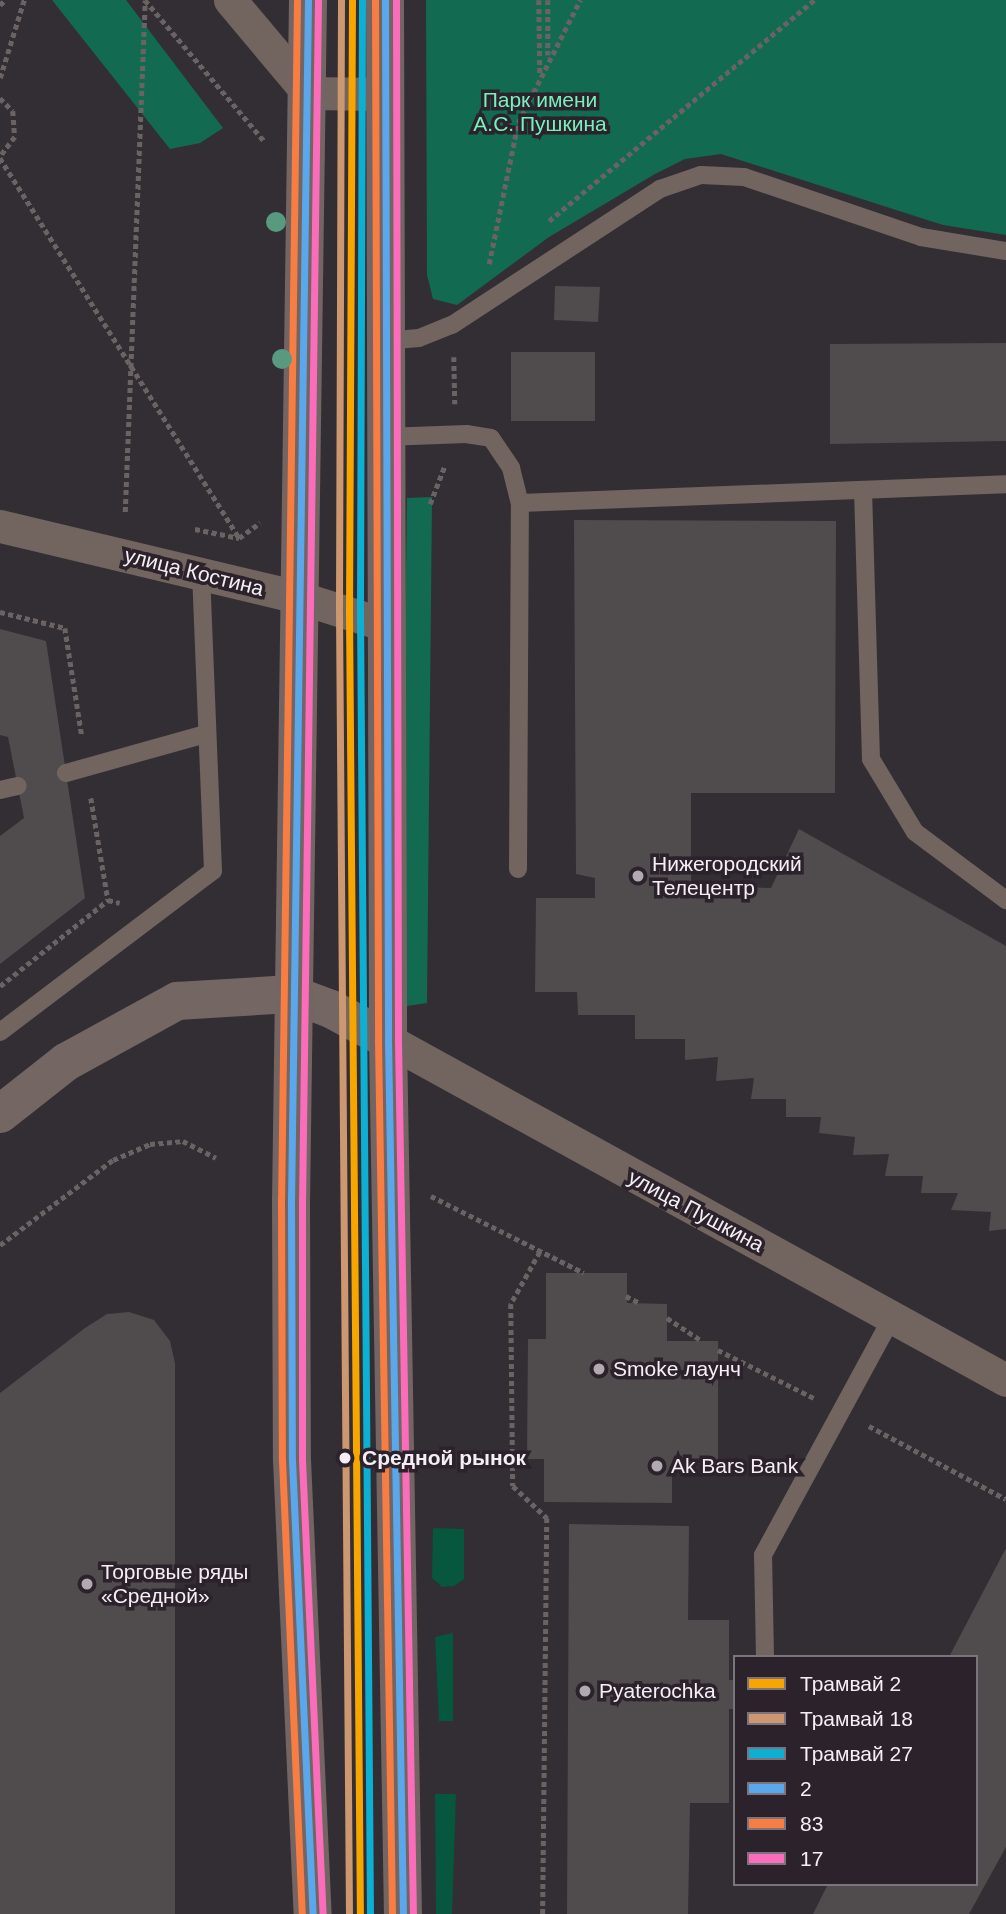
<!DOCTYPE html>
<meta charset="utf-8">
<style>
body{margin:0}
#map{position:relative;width:1006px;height:1914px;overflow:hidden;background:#332e34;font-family:Arial,sans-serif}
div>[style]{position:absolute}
.green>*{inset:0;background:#07563e}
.forest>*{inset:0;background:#126b50}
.building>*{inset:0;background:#504b4d}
.path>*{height:4.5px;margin-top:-2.25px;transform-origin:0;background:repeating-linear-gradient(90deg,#6b6363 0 5px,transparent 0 8.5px)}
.lane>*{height:18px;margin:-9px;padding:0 9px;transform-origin:9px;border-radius:9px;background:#72655f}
.street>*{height:33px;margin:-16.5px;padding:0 16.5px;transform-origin:16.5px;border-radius:16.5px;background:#72655f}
.secondary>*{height:38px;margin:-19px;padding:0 19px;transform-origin:19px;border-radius:19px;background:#746662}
.primary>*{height:38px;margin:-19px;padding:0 19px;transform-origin:19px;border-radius:19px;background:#736563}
.bus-1>*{height:7px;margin:-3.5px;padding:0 3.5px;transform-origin:3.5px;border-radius:3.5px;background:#5aa8eb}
.bus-2>*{height:7px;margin:-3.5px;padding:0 3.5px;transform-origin:3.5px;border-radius:3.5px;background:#f77d43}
.bus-3>*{height:7px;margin:-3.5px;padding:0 3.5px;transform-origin:3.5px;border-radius:3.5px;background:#fb6dba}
.tram-1>*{height:7px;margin:-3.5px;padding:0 3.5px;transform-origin:3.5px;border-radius:3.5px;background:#f7a600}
.tram-2>*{height:7px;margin:-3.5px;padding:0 3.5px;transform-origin:3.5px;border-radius:3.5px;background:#cd976f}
.tram-3>*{height:7px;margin:-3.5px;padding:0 3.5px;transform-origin:3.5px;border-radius:3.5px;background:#0dafd3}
.trees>*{width:20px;height:20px;margin:-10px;border-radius:50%;background:#589980}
.dots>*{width:19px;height:19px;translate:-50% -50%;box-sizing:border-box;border:4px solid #2b222c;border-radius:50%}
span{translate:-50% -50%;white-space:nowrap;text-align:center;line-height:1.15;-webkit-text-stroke:7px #2b222c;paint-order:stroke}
.park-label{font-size:21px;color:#76f1be}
.street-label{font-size:21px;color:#f5eef5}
.poi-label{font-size:21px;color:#f5eef5}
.left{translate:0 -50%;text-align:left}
.stop-label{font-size:21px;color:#f5eef5;font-weight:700}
.legend{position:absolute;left:733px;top:1655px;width:245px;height:231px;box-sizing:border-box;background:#2b222c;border:2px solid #7c747c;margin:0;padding:9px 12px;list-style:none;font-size:21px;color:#f5eef5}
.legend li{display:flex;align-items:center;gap:14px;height:35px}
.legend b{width:35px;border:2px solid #7c747c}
</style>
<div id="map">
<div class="green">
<div style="clip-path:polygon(433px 1528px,464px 1529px,464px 1579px,454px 1586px,442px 1587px,432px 1578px)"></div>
<div style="clip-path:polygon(453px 1633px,453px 1721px,439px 1721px,435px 1637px)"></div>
<div style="clip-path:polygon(435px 1794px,456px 1794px,452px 1914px,436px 1914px)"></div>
</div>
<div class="forest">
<div style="clip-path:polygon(52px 0,126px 0,223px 128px,200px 143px,170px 149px)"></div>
<div style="clip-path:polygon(426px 0,1006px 0,1006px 235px,943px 225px,721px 154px,685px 159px,655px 174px,549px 237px,457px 305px,433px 299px,427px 275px)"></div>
<div style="clip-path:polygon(432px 497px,427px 1003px,400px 1007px,407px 498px)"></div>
</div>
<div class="building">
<div style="clip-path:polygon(555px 286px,600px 287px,598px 322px,554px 320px)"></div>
<div style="clip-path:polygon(1006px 343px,1006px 441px,830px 444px,830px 344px)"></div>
<div style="clip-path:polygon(511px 352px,595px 352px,595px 421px,511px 421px)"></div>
<div style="clip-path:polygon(574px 520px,836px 521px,835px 793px,691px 793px,691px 886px,771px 888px,799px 829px,1006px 946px,1006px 1229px,989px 1231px,991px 1212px,951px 1210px,958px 1193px,921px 1193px,923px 1176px,885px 1176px,889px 1154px,853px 1155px,855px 1137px,819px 1133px,821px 1117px,786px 1117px,786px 1099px,751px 1099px,754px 1078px,716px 1081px,718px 1057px,685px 1060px,685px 1039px,635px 1039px,635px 1015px,578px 1015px,577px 992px,535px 992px,536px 898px,595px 898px,595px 878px,576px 874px)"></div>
<div style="clip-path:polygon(0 629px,46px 641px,85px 898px,0 964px,0 836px,24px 818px,8px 737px,0 735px)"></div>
<div style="clip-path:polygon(546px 1273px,627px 1273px,627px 1303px,667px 1304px,667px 1341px,718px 1341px,718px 1464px,672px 1464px,672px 1503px,544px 1502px,544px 1459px,527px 1459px,528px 1339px,546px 1339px)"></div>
<div style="clip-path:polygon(129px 1312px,154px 1320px,170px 1341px,175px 1363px,175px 1914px,0 1914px,0 1393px,85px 1328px,107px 1314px)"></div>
<div style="clip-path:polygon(569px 1524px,689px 1526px,688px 1620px,729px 1620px,729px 1680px,735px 1680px,735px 1709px,729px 1709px,729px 1803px,690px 1803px,688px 1914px,567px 1914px)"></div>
<div style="clip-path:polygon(1006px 1548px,1006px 1847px,969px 1914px,813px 1914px,828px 1884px,976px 1884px,976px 1657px,949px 1657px)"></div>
</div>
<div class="path">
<div style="left:145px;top:0;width:185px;rotate:49.8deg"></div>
<div style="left:539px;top:0;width:73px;rotate:89.2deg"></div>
<div style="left:548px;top:0;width:55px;rotate:90deg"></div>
<div style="left:0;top:5px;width:7px;rotate:-45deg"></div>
<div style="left:0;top:78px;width:82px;rotate:-72.9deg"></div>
<div style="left:0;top:98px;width:18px;rotate:45deg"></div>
<div style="left:13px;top:111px;width:26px;rotate:86deg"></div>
<div style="left:15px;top:137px;width:25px;rotate:127deg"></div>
<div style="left:0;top:158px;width:449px;rotate:57.8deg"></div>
<div style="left:549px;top:221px;width:345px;rotate:-39.8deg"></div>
<div style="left:489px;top:264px;width:144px;rotate:-78.4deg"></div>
<div style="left:518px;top:123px;width:138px;rotate:-63.2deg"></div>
<div style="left:454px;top:357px;width:47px;rotate:88.8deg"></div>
<div style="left:430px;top:504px;width:40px;rotate:-69deg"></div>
<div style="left:125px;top:512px;width:512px;rotate:-87.76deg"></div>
<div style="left:195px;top:529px;width:45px;rotate:11.6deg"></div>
<div style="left:239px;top:538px;width:26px;rotate:-36deg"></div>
<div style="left:0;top:612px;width:67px;rotate:13.8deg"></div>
<div style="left:65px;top:628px;width:110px;rotate:81.1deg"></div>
<div style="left:91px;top:798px;width:103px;rotate:80.5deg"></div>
<div style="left:0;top:986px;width:138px;rotate:-38.5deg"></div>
<div style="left:108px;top:900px;width:12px;rotate:14deg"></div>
<div style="left:431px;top:1196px;width:171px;rotate:26.7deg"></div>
<div style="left:0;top:1245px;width:141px;rotate:-37deg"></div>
<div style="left:113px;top:1160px;width:40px;rotate:-23.4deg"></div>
<div style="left:150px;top:1144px;width:33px;rotate:-5deg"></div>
<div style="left:183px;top:1141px;width:37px;rotate:27deg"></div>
<div style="left:540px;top:1252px;width:60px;rotate:119.1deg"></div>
<div style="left:511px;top:1304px;width:182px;rotate:89.4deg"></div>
<div style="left:513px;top:1486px;width:47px;rotate:43.3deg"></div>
<div style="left:547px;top:1518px;width:396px;rotate:90.6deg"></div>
<div style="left:626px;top:1296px;width:16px;rotate:27deg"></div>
<div style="left:667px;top:1318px;width:42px;rotate:33.3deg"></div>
<div style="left:718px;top:1350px;width:107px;rotate:26.6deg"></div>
<div style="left:869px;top:1426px;width:155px;rotate:28.1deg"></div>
</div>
<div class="lane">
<div style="left:384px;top:341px;width:35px;rotate:-5deg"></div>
<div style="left:419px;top:338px;width:35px;rotate:-22deg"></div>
<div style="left:452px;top:325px;width:249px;rotate:-33.2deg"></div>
<div style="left:660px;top:189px;width:43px;rotate:-18.9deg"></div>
<div style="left:701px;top:175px;width:43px;rotate:2.7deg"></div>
<div style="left:744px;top:177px;width:187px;rotate:18.7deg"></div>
<div style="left:921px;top:237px;width:86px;rotate:9.4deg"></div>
<div style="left:385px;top:437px;width:81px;rotate:-2.1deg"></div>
<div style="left:466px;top:434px;width:25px;rotate:9deg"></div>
<div style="left:491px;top:438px;width:36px;rotate:56deg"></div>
<div style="left:511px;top:468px;width:36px;rotate:76deg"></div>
<div style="left:520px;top:503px;width:486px;rotate:-2.2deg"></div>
<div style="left:863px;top:490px;width:269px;rotate:88.3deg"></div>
<div style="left:871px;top:759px;width:85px;rotate:58.9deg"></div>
<div style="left:915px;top:832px;width:114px;rotate:36.8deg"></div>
<div style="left:66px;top:773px;width:145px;rotate:-15.6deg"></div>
<div style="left:0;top:790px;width:18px;rotate:-13deg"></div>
<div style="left:518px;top:869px;width:366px;rotate:-89.7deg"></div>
<div style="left:0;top:1032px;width:267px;rotate:-37.1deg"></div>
<div style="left:213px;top:871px;width:297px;rotate:-92.3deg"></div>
<div style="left:765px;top:1657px;width:102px;rotate:-91.1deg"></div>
<div style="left:763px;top:1555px;width:271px;rotate:-61.5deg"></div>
</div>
<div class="street">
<div style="left:230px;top:0;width:121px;rotate:50deg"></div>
<div style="left:308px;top:93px;width:77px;rotate:0.7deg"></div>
<div style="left:0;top:526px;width:306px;rotate:13.4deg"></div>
<div style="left:298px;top:597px;width:92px;rotate:17.7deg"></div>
<div style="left:388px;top:1040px;width:705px;rotate:28.82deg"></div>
</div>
<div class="secondary">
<div style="left:0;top:1114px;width:84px;rotate:-38.2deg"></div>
<div style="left:66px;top:1062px;width:127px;rotate:-28.8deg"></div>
<div style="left:177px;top:1001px;width:114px;rotate:-3.5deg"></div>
<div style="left:291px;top:994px;width:43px;rotate:20.6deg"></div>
<div style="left:331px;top:1009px;width:65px;rotate:28.5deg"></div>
</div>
<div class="primary">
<div style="left:308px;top:0;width:1199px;rotate:90.81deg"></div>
<div style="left:291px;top:1199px;width:261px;rotate:89.8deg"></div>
<div style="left:292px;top:1460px;width:454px;rotate:87.4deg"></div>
<div style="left:385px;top:0;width:1040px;rotate:89.83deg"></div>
<div style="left:388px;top:1040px;width:874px;rotate:89.02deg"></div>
</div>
<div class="bus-1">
<div style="left:308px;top:0;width:1199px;rotate:90.81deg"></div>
<div style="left:291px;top:1199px;width:261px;rotate:89.8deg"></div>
<div style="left:292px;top:1460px;width:454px;rotate:87.4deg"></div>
<div style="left:385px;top:0;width:1040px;rotate:89.83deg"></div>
<div style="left:388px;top:1040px;width:874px;rotate:89.02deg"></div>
</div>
<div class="bus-2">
<div style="left:297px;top:0;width:1199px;rotate:90.76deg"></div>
<div style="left:281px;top:1199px;width:261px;rotate:89.8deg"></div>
<div style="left:282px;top:1460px;width:454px;rotate:87.5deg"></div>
<div style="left:375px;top:0;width:1040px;rotate:89.83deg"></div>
<div style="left:378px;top:1040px;width:874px;rotate:89.08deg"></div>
</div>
<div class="bus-3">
<div style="left:318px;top:0;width:1199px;rotate:90.76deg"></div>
<div style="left:302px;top:1199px;width:261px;rotate:90deg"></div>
<div style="left:302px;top:1460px;width:454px;rotate:87.4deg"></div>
<div style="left:396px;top:0;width:1040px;rotate:89.89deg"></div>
<div style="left:398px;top:1040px;width:874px;rotate:89.02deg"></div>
</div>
<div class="tram-1">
<div style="left:352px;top:0;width:613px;rotate:90.28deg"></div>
<div style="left:349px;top:613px;width:1301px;rotate:89.52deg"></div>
</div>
<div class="tram-2">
<div style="left:341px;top:0;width:613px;rotate:90.19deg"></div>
<div style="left:339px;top:613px;width:1301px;rotate:89.56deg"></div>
</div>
<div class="tram-3">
<div style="left:362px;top:0;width:613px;rotate:90.19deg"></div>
<div style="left:360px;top:613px;width:1301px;rotate:89.56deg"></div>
</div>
<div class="trees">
<div style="left:276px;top:222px"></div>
<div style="left:282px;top:359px"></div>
</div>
<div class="dots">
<div style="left:638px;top:876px;background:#b1abb1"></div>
<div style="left:599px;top:1369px;background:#b1abb1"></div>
<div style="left:345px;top:1458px;background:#f5eef5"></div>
<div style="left:657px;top:1466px;background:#b1abb1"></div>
<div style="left:87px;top:1584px;background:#b1abb1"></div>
<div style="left:585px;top:1691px;background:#b1abb1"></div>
</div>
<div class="park-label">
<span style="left:540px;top:112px">Парк имени<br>А.С. Пушкина</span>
</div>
<div class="street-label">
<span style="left:194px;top:572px;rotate:14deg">улица Костина</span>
<span style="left:696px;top:1211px;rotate:28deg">улица Пушкина</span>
</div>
<div class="poi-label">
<span class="left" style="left:652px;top:876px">Нижегородский<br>Телецентр</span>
<span class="left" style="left:613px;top:1369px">Smoke лаунч</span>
<span class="left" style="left:671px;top:1466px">Ak Bars Bank</span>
<span class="left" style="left:101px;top:1584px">Торговые ряды<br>«Средной»</span>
<span class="left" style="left:599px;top:1691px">Pyaterochka</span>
</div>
<div class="stop-label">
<span class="left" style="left:362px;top:1458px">Средной рынок</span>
</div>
<ul class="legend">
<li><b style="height:9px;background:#f7a600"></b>Трамвай 2</li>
<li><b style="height:9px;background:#cd976f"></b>Трамвай 18</li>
<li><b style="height:9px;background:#0dafd3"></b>Трамвай 27</li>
<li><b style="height:9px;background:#5aa8eb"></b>2</li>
<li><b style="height:9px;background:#f77d43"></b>83</li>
<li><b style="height:9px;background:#fb6dba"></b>17</li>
</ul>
</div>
